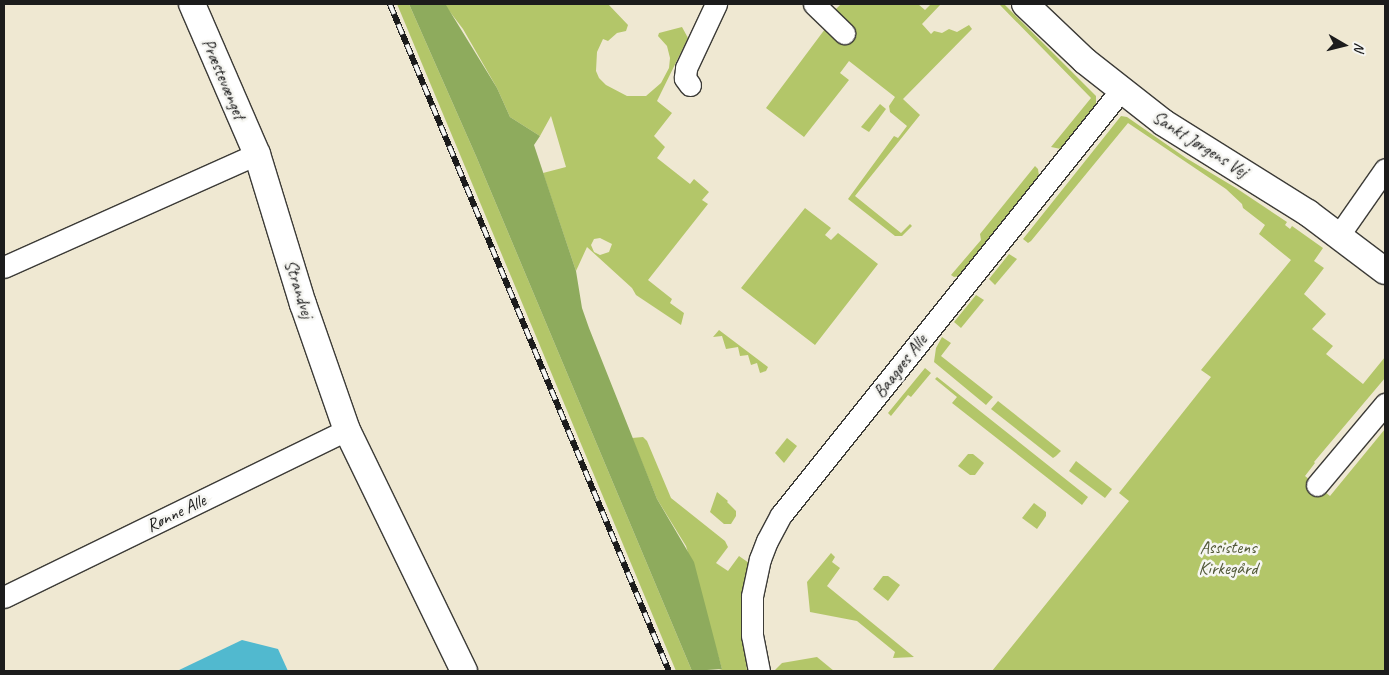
<!DOCTYPE html>
<meta charset="utf-8">
<style>
body{margin:0}
#map{position:relative;width:1389px;height:675px;overflow:hidden;background:#efe8d2;font-family:Caveat,sans-serif}
div>[style]{position:absolute}
.green>*{inset:0;background:#b3c669}
.forest>*{inset:0;background:#8eab5d}
.water>*{inset:0;background:#51b9cf}
.roads{filter:drop-shadow(1px 0 #3c3b37) drop-shadow(-1px 0 #3c3b37) drop-shadow(0 1px #3c3b37) drop-shadow(0 -1px #3c3b37)}
.minor>*{height:21px;margin:-10.5px;padding:0 10.5px;transform-origin:10.5px;border-radius:10.5px;background:#fff}
.tertiary>*{height:26px;margin:-13px;padding:0 13px;transform-origin:13px;border-radius:13px;background:#fff}
.rail>*{height:5.5px;margin-top:-2.75px;transform-origin:0;background:repeating-linear-gradient(90deg,#f6f6f2 0 11px,#1c1c1c 0 22px);box-sizing:border-box;border-block:1px solid #1c1c1c}
span{translate:-50% -50%;white-space:nowrap;text-align:center;line-height:1.15;-webkit-text-stroke:5px #f6f6f2;paint-order:stroke}
.street-label{font-size:18px;color:#1c1c1c}
.park-label{font-size:18px;color:#515837}
.frame{position:absolute;inset:0;border:5px solid #1c1c1c;pointer-events:none}
.north{position:absolute;left:1319px;top:20px;width:50px;height:50px;-webkit-text-stroke:4px #f6f6f2;paint-order:stroke;rotate:98deg;font-size:14px;font-weight:700;line-height:20px;text-align:center;color:#1c1c1c}
.north::after{content:'';display:block;margin:auto;width:18px;height:22px;background:#1c1c1c;clip-path:polygon(50% 0,100% 100%,50% 72%,0 100%)}
</style>
<div id="map">
<div class="green">
<div style="clip-path:polygon(397px 4px,409px 4px,476px 156px,692px 671px,676px 671px)"></div>
<div style="clip-path:polygon(evenodd,444px 4px,608px 4px,628px 25px,626px 31px,617px 33px,608px 41px,603px 39px,597px 52px,596px 71px,599px 78px,606px 85px,627px 96px,646px 96px,661px 83px,669px 68px,670px 58px,667px 46px,658px 36px,659px 33px,682px 27px,688px 38px,657px 101px,672px 113px,654px 136px,665px 147px,657px 158px,690px 184px,694px 179px,709px 192px,702px 200px,708px 204px,648px 280px,672px 299px,670px 303px,684px 313px,681px 325px,636px 295px,632px 288px,587px 247px,576px 271px,543px 173px,566px 167px,551px 116px,540px 136px,510px 117px,497px 88px,463px 29px,444px 4px,600px 238px,612px 244px,609px 252px,600px 255px,594px 252px,591px 245px,594px 239px,600px 238px)"></div>
<div style="clip-path:polygon(828px 4px,836px 9px,841px 4px,918px 4px,925px 10px,931px 4px,941px 4px,922px 24px,931px 34px,934px 31px,942px 33px,949px 29px,957px 32px,969px 25px,972px 29px,903px 99px,920px 115px,855px 196px,901px 233px,910px 224px,912px 226px,902px 236px,895px 236px,848px 199px,894px 136px,898px 138px,907px 126px,890px 112px,889px 106px,895px 97px,849px 61px,840px 73px,849px 80px,804px 137px,766px 108px,825px 29px)"></div>
<div style="clip-path:polygon(999px 4px,1004px 4px,1096px 96px,1096px 105px,1061px 149px,1051px 147px,1091px 98px)"></div>
<div style="clip-path:polygon(880px 104px,886px 109px,869px 132px,861px 127px)"></div>
<div style="clip-path:polygon(1121px 116px,1127px 117px,1186px 158px,1236px 188px,1287px 222px,1285px 225px,1290px 229px,1292px 226px,1323px 248px,1314px 261px,1324px 268px,1304px 294px,1326px 314px,1312px 329px,1333px 346px,1326px 354px,1363px 384px,1385px 357px,1385px 378px,1314px 462px,1315px 463px,1305px 476px,1330px 496px,1385px 429px,1385px 671px,992px 671px,1129px 501px,1119px 493px,1211px 377px,1201px 370px,1291px 260px,1259px 234px,1265px 225px,1243px 208px,1242px 204px,1226px 189px,1128px 123px,1031px 241px,1028px 243px,1023px 239px)"></div>
<div style="clip-path:polygon(1035px 166px,1038px 169px,1039px 176px,959px 276px,954px 277px,951px 275px,981px 240px,980px 234px)"></div>
<div style="clip-path:polygon(805px 208px,831px 228px,825px 235px,831px 240px,838px 233px,878px 264px,815px 345px,741px 288px)"></div>
<div style="clip-path:polygon(1009px 254px,1017px 259px,995px 285px,989px 279px)"></div>
<div style="clip-path:polygon(976px 295px,984px 300px,961px 328px,954px 322px)"></div>
<div style="clip-path:polygon(719px 330px,768px 367px,766px 371px,760px 373px,757px 363px,751px 365px,748px 355px,740px 356px,738px 347px,726px 349px,722px 336px,713px 337px)"></div>
<div style="clip-path:polygon(942px 337px,951px 343px,941px 356px,993px 397px,986px 405px,934px 362px,936px 348px)"></div>
<div style="clip-path:polygon(925px 368px,931px 373px,911px 397px,908px 395px,891px 416px,888px 413px)"></div>
<div style="clip-path:polygon(937px 377px,1088px 497px,1082px 505px,952px 403px,957px 397px,935px 379px)"></div>
<div style="clip-path:polygon(998px 401px,1061px 451px,1056px 456px,1053px 458px,991px 409px)"></div>
<div style="clip-path:polygon(643px 437px,647px 441px,671px 498px,725px 541px,728px 547px,716px 563px,728px 571px,739px 556px,749px 563px,741px 615px,747px 671px,716px 671px,722px 669px,686px 546px,657px 499px,632px 438px)"></div>
<div style="clip-path:polygon(787px 438px,797px 446px,784px 463px,775px 453px)"></div>
<div style="clip-path:polygon(968px 454px,973px 454px,984px 463px,975px 475px,970px 475px,958px 466px)"></div>
<div style="clip-path:polygon(1076px 461px,1112px 489px,1105px 498px,1069px 471px)"></div>
<div style="clip-path:polygon(717px 492px,728px 501px,727px 502px,736px 511px,736px 516px,731px 524px,724px 524px,710px 512px)"></div>
<div style="clip-path:polygon(1034px 503px,1046px 512px,1046px 516px,1037px 529px,1022px 518px)"></div>
<div style="clip-path:polygon(831px 553px,835px 557px,832px 562px,840px 568px,827px 586px,914px 657px,893px 658px,895px 652px,857px 621px,810px 612px,807px 582px)"></div>
<div style="clip-path:polygon(883px 576px,888px 576px,900px 585px,888px 601px,873px 589px)"></div>
<div style="clip-path:polygon(817px 657px,834px 671px,774px 671px,782px 663px)"></div>
</div>
<div class="forest">
<div style="clip-path:polygon(409px 4px,446px 5px,497px 88px,510px 117px,540px 136px,534px 145px,576px 271px,582px 308px,589px 328px,657px 499px,694px 562px,722px 669px,692px 671px,476px 156px)"></div>
</div>
<div class="water">
<div style="clip-path:polygon(242px 640px,278px 649px,288px 671px,177px 671px)"></div>
</div>
<div class="roads">
<div class="minor">
<div style="left:814px;top:4px;width:42px;rotate:44deg"></div>
<div style="left:690px;top:85px;width:9px;rotate:-126deg"></div>
<div style="left:685px;top:78px;width:10px;rotate:-84deg"></div>
<div style="left:686px;top:68px;width:71px;rotate:-64.9deg"></div>
<div style="left:1339px;top:235px;width:80px;rotate:-55.1deg"></div>
<div style="left:4px;top:267px;width:277px;rotate:-24.1deg"></div>
<div style="left:1317px;top:485px;width:106px;rotate:-50deg"></div>
<div style="left:4px;top:597px;width:381px;rotate:-26deg"></div>
<div style="left:759px;top:671px;width:37px;rotate:-101deg"></div>
<div style="left:752px;top:635px;width:39px;rotate:-90deg"></div>
<div style="left:752px;top:596px;width:38px;rotate:-78deg"></div>
<div style="left:760px;top:559px;width:19px;rotate:-69deg"></div>
<div style="left:767px;top:541px;width:30px;rotate:-62deg"></div>
<div style="left:781px;top:515px;width:544px;rotate:-51.34deg"></div>
</div>
<div class="tertiary">
<div style="left:192px;top:4px;width:163px;rotate:66.6deg"></div>
<div style="left:257px;top:154px;width:157px;rotate:73deg"></div>
<div style="left:303px;top:304px;width:133px;rotate:70.8deg"></div>
<div style="left:347px;top:430px;width:268px;rotate:64.1deg"></div>
<div style="left:1025px;top:4px;width:83px;rotate:43.5deg"></div>
<div style="left:1085px;top:61px;width:100px;rotate:38.1deg"></div>
<div style="left:1164px;top:123px;width:170px;rotate:32deg"></div>
<div style="left:1308px;top:213px;width:96px;rotate:37deg"></div>
</div>
</div>
<div class="rail">
<div style="left:390px;top:4px;width:723px;rotate:67.3deg"></div>
</div>
<div class="street-label">
<span style="left:224px;top:79px;rotate:67deg">Præstevænget</span>
<span style="left:1200px;top:144px;rotate:32deg">Sankt Jørgens Vej</span>
<span style="left:299px;top:289px;rotate:72deg">Strandvej</span>
<span style="left:900px;top:366px;rotate:-52deg">Baagøes Alle</span>
<span style="left:176px;top:513px;rotate:-26deg">Rønne Alle</span>
</div>
<div class="park-label">
<span style="left:1228px;top:558px">Assistens<br>Kirkegård</span>
</div>
<div class="frame"></div>
<div class="north">N</div>
</div>
